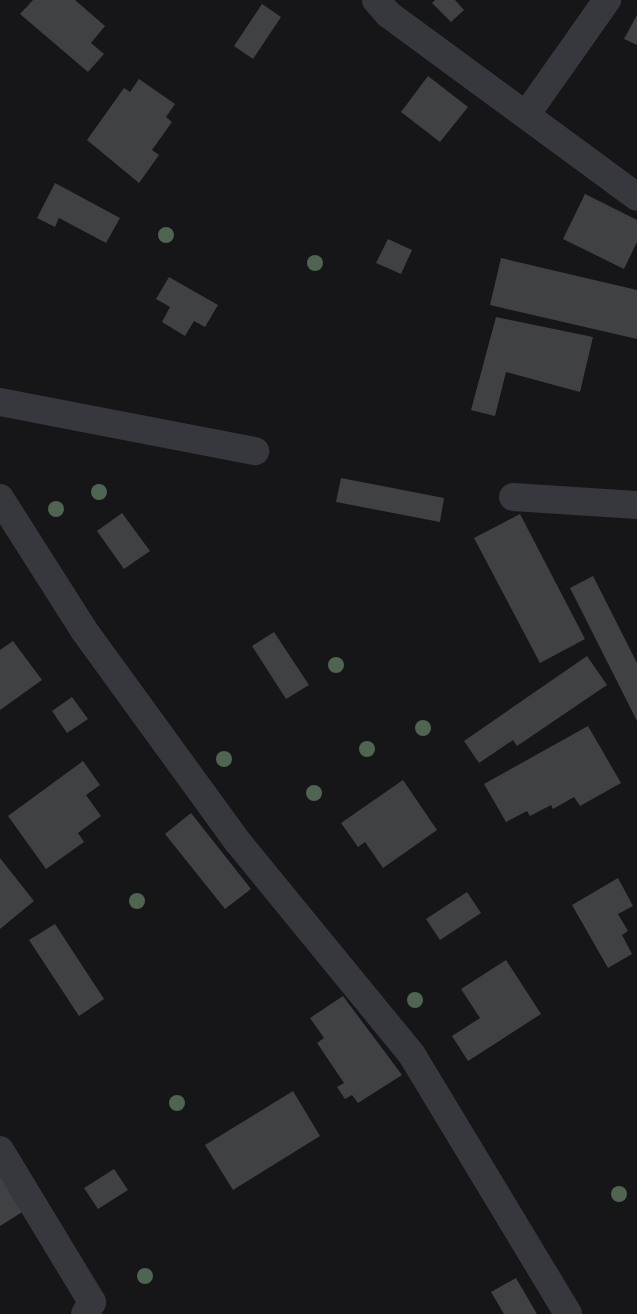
<!DOCTYPE html>
<style>
body{margin:0}
#map{position:relative;width:637px;height:1314px;overflow:hidden;background:#161618;font-family:"Sofia Sans Condensed",sans-serif}
div>[style]{position:absolute}
.building>*{inset:0;background:#404145}
.minor>*{height:28px;margin:-14px;padding:0 14px;transform-origin:14px;border-radius:14px;background:#37383d}
.trees>*{width:16px;height:16px;margin:-8px;border-radius:50%;background:#506452}
span{translate:-50% -50%;white-space:nowrap;text-align:center;line-height:1.15;-webkit-text-stroke:4px #111113;paint-order:stroke}
</style>
<div id="map">
<div class="building">
<div style="clip-path:polygon(33px 0,75px 0,105px 26px,91px 43px,104px 54px,88px 72px,20px 14px)"></div>
<div style="clip-path:polygon(435px 0,455px 0,464px 10px,451px 22px,432px 3px)"></div>
<div style="clip-path:polygon(262px 4px,281px 17px,253px 59px,234px 46px)"></div>
<div style="clip-path:polygon(637px 15px,637px 45px,624px 39px)"></div>
<div style="clip-path:polygon(428px 76px,468px 107px,440px 142px,401px 112px)"></div>
<div style="clip-path:polygon(139px 79px,175px 104px,166px 117px,172px 122px,152px 150px,159px 155px,139px 183px,87px 140px,124px 88px,130px 92px)"></div>
<div style="clip-path:polygon(55px 183px,120px 218px,106px 243px,59px 218px,55px 227px,37px 218px)"></div>
<div style="clip-path:polygon(585px 194px,637px 220px,637px 242px,624px 269px,563px 239px)"></div>
<div style="clip-path:polygon(388px 239px,412px 250px,401px 274px,376px 263px)"></div>
<div style="clip-path:polygon(501px 258px,637px 290px,637px 339px,490px 305px)"></div>
<div style="clip-path:polygon(169px 277px,218px 305px,205px 327px,194px 321px,185px 336px,162px 322px,170px 307px,156px 299px)"></div>
<div style="clip-path:polygon(496px 317px,593px 337px,580px 392px,506px 372px,495px 416px,471px 410px)"></div>
<div style="clip-path:polygon(341px 478px,444px 498px,440px 522px,336px 502px)"></div>
<div style="clip-path:polygon(122px 513px,150px 551px,124px 569px,97px 531px)"></div>
<div style="clip-path:polygon(520px 514px,585px 639px,540px 663px,474px 538px)"></div>
<div style="clip-path:polygon(593px 576px,637px 663px,637px 721px,570px 588px)"></div>
<div style="clip-path:polygon(274px 632px,309px 685px,286px 699px,252px 646px)"></div>
<div style="clip-path:polygon(13px 641px,42px 680px,0 710px,0 650px)"></div>
<div style="clip-path:polygon(587px 656px,607px 685px,517px 746px,513px 740px,479px 763px,464px 741px)"></div>
<div style="clip-path:polygon(72px 697px,88px 719px,67px 733px,52px 711px)"></div>
<div style="clip-path:polygon(588px 726px,621px 783px,580px 806px,574px 797px,553px 809px,551px 805px,530px 816px,527px 811px,506px 822px,484px 784px)"></div>
<div style="clip-path:polygon(83px 761px,100px 785px,86px 795px,101px 816px,78px 833px,84px 842px,46px 869px,8px 816px)"></div>
<div style="clip-path:polygon(403px 780px,437px 830px,383px 868px,365px 842px,358px 847px,341px 823px)"></div>
<div style="clip-path:polygon(191px 813px,251px 889px,225px 909px,165px 834px)"></div>
<div style="clip-path:polygon(0 858px,34px 901px,0 929px)"></div>
<div style="clip-path:polygon(618px 878px,633px 906px,618px 914px,628px 931px,622px 935px,632px 954px,608px 968px,572px 905px)"></div>
<div style="clip-path:polygon(467px 892px,481px 913px,440px 940px,426px 919px)"></div>
<div style="clip-path:polygon(55px 924px,104px 999px,79px 1016px,29px 940px)"></div>
<div style="clip-path:polygon(506px 960px,541px 1014px,468px 1061px,452px 1036px,480px 1018px,461px 989px)"></div>
<div style="clip-path:polygon(343px 996px,402px 1075px,358px 1103px,352px 1095px,345px 1099px,337px 1087px,344px 1083px,317px 1043px,324px 1038px,310px 1018px)"></div>
<div style="clip-path:polygon(293px 1091px,320px 1136px,233px 1190px,205px 1145px)"></div>
<div style="clip-path:polygon(114px 1169px,128px 1190px,98px 1209px,84px 1188px)"></div>
<div style="clip-path:polygon(0 1175px,24px 1211px,0 1226px)"></div>
<div style="clip-path:polygon(516px 1278px,537px 1314px,504px 1314px,491px 1292px)"></div>
</div>
<div class="minor">
<div style="left:376px;top:0;width:18px;rotate:49deg"></div>
<div style="left:388px;top:14px;width:309px;rotate:36.3deg"></div>
<div style="left:526px;top:115px;width:141px;rotate:-54.8deg"></div>
<div style="left:0;top:402px;width:260px;rotate:10.9deg"></div>
<div style="left:513px;top:497px;width:124px;rotate:3.7deg"></div>
<div style="left:0;top:498px;width:155px;rotate:57.6deg"></div>
<div style="left:83px;top:629px;width:262px;rotate:54deg"></div>
<div style="left:237px;top:841px;width:276px;rotate:50.7deg"></div>
<div style="left:412px;top:1055px;width:302px;rotate:58.9deg"></div>
<div style="left:0;top:1150px;width:178px;rotate:58.8deg"></div>
<div style="left:92px;top:1302px;width:14px;rotate:120deg"></div>
</div>
<div class="trees">
<div style="left:166px;top:235px"></div>
<div style="left:315px;top:263px"></div>
<div style="left:99px;top:492px"></div>
<div style="left:56px;top:509px"></div>
<div style="left:336px;top:665px"></div>
<div style="left:423px;top:728px"></div>
<div style="left:367px;top:749px"></div>
<div style="left:224px;top:759px"></div>
<div style="left:314px;top:793px"></div>
<div style="left:137px;top:901px"></div>
<div style="left:415px;top:1000px"></div>
<div style="left:177px;top:1103px"></div>
<div style="left:619px;top:1194px"></div>
<div style="left:145px;top:1276px"></div>
</div>
</div>
